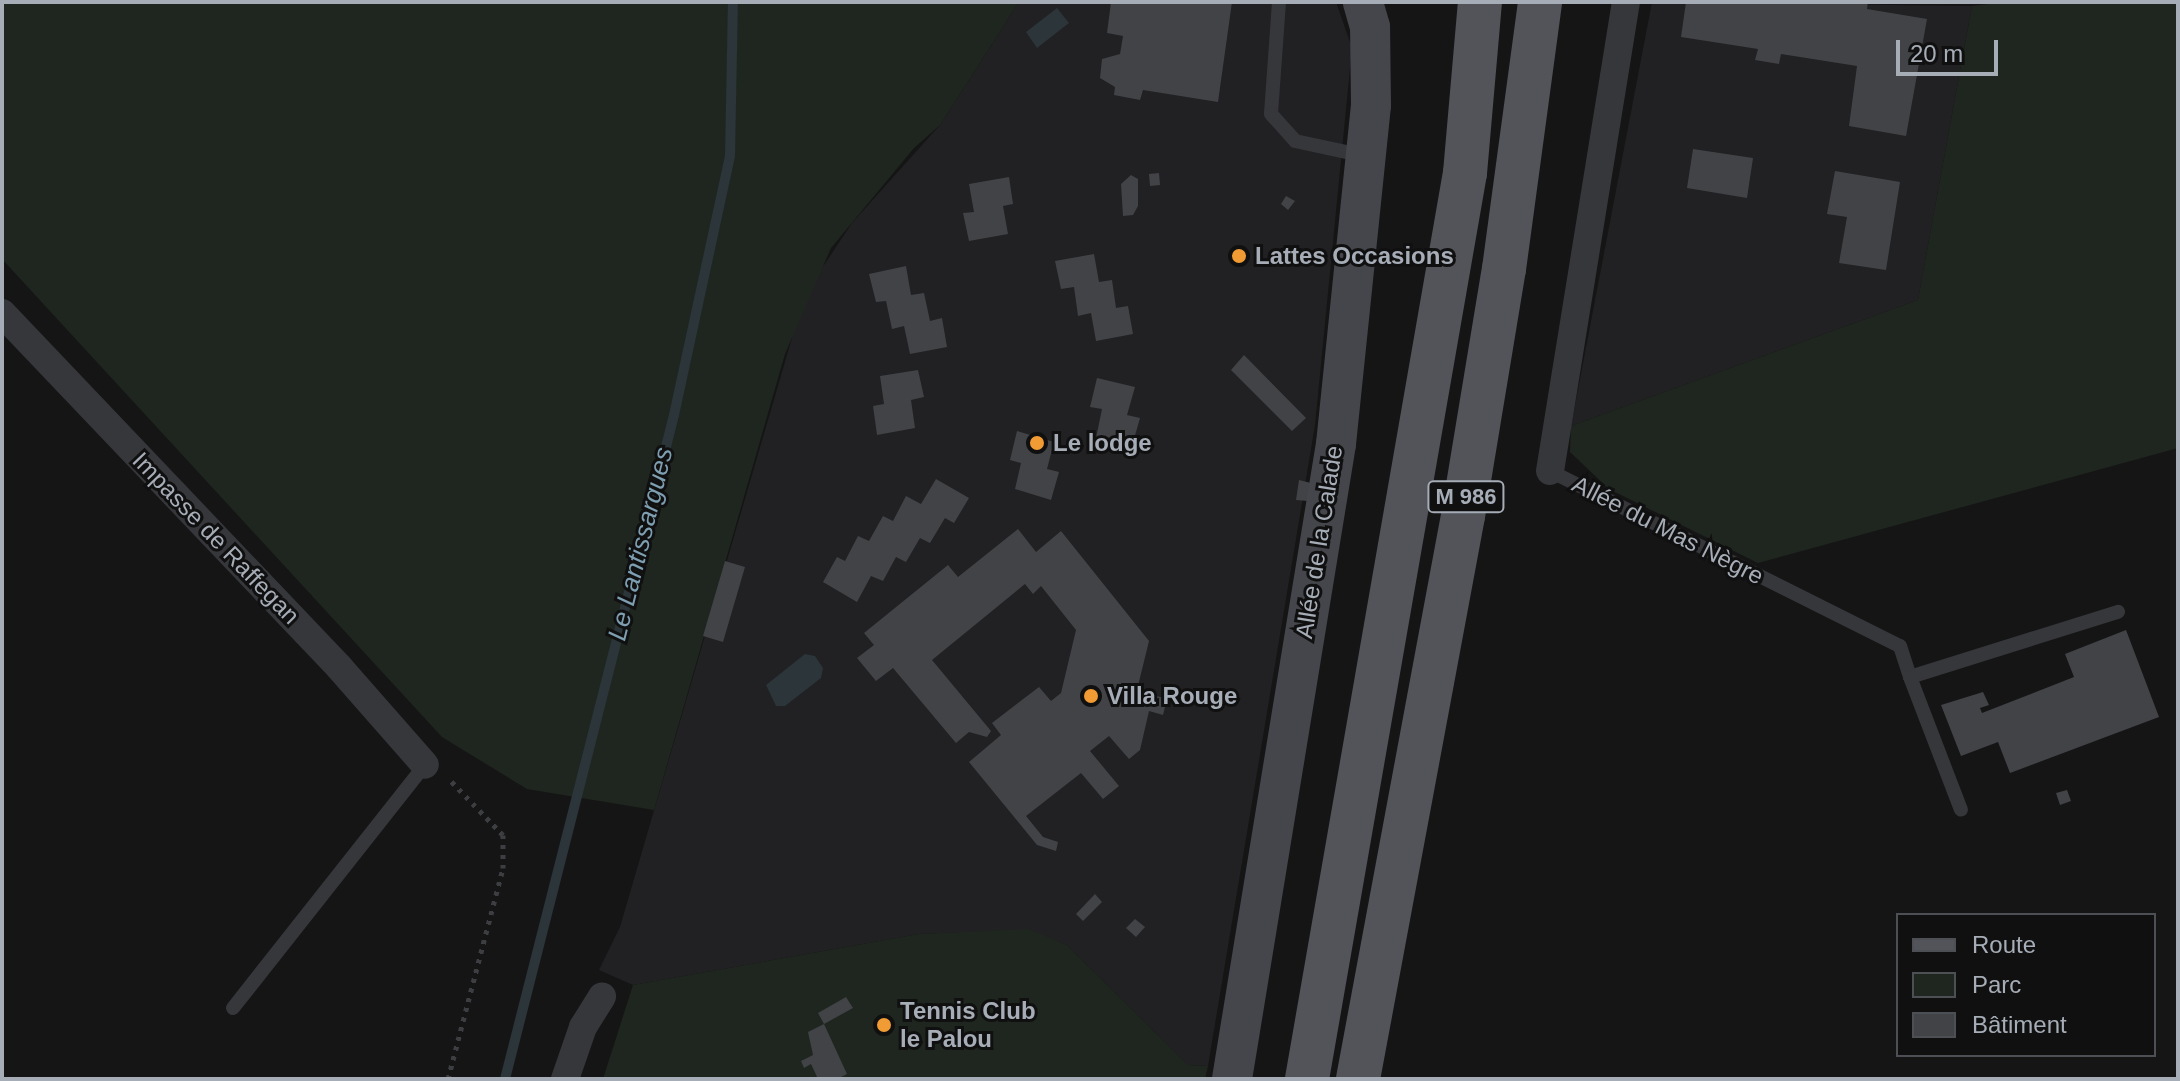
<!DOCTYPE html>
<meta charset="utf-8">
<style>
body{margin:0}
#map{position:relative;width:2180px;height:1081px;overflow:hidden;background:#151516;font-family:Helvetica,sans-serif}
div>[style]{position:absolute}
.built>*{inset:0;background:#212123}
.green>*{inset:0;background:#1f261f}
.water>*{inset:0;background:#2b353a}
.stream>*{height:10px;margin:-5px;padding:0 5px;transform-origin:5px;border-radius:5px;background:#2b353a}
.building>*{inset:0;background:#414346}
.path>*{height:5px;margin-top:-2.5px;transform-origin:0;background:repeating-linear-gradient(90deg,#3c3e42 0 4px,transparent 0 10px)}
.lane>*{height:14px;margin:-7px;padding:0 7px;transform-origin:7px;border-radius:7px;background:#36373b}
.street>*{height:28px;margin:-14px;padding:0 14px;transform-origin:14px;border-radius:14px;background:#36373b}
.secondary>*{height:40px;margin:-20px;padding:0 20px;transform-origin:20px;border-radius:20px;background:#44464b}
.primary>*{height:44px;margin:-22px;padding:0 22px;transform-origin:22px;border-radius:22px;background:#52545a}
.dots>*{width:22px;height:22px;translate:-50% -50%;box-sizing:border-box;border:4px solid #101011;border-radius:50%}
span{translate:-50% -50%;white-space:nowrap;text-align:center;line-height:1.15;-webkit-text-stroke:6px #101011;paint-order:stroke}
.shield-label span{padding:2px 6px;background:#101011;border:2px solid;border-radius:6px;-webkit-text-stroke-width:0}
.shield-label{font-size:22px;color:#a6adb6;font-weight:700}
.poi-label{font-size:24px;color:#a6adb6;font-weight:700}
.left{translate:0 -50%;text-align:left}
.street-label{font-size:24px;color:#a6adb6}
.water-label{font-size:26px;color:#7e9fb1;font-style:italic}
.frame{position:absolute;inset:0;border:4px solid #a6adb6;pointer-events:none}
.legend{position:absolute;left:1896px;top:913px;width:260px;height:144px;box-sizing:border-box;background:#101011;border:2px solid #4c4f53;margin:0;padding:10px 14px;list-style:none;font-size:24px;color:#a6adb6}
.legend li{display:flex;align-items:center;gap:16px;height:40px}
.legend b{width:40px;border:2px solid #4c4f53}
.scale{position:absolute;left:1896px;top:40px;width:102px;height:36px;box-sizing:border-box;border:4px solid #a6adb6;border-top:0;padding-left:10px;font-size:24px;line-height:28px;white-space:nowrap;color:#a6adb6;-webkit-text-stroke:6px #101011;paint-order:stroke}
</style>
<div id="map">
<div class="built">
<div style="clip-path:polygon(1019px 2px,1336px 2px,1352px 48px,1315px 425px,1208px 1066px,1188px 1065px,1067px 945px,1028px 930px,919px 934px,633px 985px,599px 970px,620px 927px,799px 314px,818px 274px,852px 223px,940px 125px)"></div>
<div style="clip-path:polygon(1652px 2px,1972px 6px,1918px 300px,1571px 426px)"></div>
</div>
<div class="green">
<div style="clip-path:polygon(2px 2px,1019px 2px,940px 125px,914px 148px,831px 248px,785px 354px,654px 810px,527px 789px,442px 737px,2px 259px)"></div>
<div style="clip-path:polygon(2005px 2px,2178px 2px,2178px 448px,1758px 563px,1609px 489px,1570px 452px,1571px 426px,1918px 300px,1972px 6px)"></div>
<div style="clip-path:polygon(1028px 929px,1067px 945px,1188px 1065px,1208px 1066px,1205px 1079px,603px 1079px,633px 985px,919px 934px)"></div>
</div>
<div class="water">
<div style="clip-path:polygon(1057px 8px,1069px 23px,1037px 48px,1026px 32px)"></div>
<div style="clip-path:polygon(805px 654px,815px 656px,823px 668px,821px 678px,785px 706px,776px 706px,766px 685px)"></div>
</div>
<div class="stream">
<div style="left:505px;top:1079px;width:685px;rotate:-75.72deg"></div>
<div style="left:674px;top:415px;width:265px;rotate:-77.8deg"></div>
<div style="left:730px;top:156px;width:154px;rotate:-88.9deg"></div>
</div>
<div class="building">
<div style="clip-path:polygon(1111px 2px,1232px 2px,1218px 102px,1143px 90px,1140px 100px,1114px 95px,1115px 87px,1100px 78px,1102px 59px,1120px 54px,1123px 36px,1107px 33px)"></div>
<div style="clip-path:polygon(1686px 2px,1868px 2px,1867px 9px,1927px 19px,1906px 136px,1849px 126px,1857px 66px,1781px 54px,1779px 64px,1755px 60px,1758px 49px,1681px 37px)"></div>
<div style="clip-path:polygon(1693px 149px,1753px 158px,1747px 198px,1687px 188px)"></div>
<div style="clip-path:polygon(1835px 171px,1900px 182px,1886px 270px,1839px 263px,1847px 217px,1827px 214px)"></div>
<div style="clip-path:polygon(1159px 173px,1160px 185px,1150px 186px,1149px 174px)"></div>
<div style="clip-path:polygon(1131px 175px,1138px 179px,1138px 206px,1133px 215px,1123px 216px,1121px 184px)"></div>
<div style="clip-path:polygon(1009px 177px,1013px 204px,1003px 206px,1008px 234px,969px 241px,963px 213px,974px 212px,969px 184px)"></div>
<div style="clip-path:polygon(1286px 196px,1295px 201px,1288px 210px,1281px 204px)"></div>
<div style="clip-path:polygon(1094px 254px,1099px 282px,1112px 280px,1116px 308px,1128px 306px,1133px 334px,1096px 341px,1091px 313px,1078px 316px,1074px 287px,1061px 289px,1055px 261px)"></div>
<div style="clip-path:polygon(906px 266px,911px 295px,924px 293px,930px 321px,942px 318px,947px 347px,910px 354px,904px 326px,892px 329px,886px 301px,876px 302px,869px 274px)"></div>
<div style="clip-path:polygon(1244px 355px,1306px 418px,1292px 431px,1231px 370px)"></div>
<div style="clip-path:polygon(918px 370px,924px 397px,911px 400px,915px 428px,877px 435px,873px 406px,884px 404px,880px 376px)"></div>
<div style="clip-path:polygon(1097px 378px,1135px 387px,1127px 415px,1140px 418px,1132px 446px,1096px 438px,1102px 409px,1090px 407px)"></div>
<div style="clip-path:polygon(1017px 431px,1054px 442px,1047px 469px,1059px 472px,1051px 500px,1015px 489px,1021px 463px,1010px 460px)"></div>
<div style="clip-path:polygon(936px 479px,969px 498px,954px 523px,945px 518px,930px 543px,920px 538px,906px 562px,896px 557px,883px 581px,871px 576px,857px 602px,823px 582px,837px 557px,845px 561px,858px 536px,869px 541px,883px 516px,893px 521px,906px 496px,921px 504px)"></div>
<div style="clip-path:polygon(1299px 480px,1311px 483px,1308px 501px,1296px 500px)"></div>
<div style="clip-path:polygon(1018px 529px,1036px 552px,1061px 531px,1149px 641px,1137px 690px,1167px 699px,1163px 715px,1149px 711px,1140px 750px,1129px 759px,1109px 736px,1090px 751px,1119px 786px,1103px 799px,1081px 773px,1026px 816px,1043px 837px,1058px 842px,1056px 851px,1037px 845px,969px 762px,1001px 735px,992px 723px,1039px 687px,1051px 701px,1061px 693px,1076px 630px,1041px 586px,1033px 594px,1025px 584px,932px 660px,991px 731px,987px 737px,969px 732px,956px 743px,893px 668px,876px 681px,857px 658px,874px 645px,864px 633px,948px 565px,958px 577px)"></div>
<div style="clip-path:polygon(725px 561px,745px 567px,723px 642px,703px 636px)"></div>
<div style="clip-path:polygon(2126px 630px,2159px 717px,2010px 773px,1998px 742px,1961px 756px,1941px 705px,1983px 692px,1989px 705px,1980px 708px,1982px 713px,2074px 677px,2065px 654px)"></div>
<div style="clip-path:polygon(2067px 790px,2071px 801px,2060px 805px,2056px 793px)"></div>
<div style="clip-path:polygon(1095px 894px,1102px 902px,1083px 921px,1076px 914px)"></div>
<div style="clip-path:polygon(1135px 919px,1145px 927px,1136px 937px,1126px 928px)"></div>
<div style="clip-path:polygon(846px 997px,853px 1008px,824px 1024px,818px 1013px)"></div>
<div style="clip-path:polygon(824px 1024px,847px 1074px,837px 1079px,818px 1079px,811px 1064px,804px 1068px,801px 1061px,813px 1055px,808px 1032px)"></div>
</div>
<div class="path">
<div style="left:448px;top:1079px;width:218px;rotate:-75.4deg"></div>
<div style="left:503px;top:868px;width:33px;rotate:-90deg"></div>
<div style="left:503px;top:835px;width:76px;rotate:-133.9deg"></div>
</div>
<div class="lane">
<div style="left:1279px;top:2px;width:112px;rotate:94.1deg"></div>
<div style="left:1271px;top:114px;width:36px;rotate:48deg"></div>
<div style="left:1295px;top:141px;width:72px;rotate:12.1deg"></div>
<div style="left:1550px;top:471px;width:391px;rotate:26.6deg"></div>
<div style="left:1900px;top:646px;width:33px;rotate:72deg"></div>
<div style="left:1910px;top:677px;width:218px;rotate:-17.4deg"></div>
<div style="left:1910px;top:677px;width:142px;rotate:69deg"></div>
<div style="left:233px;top:1008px;width:310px;rotate:-51.7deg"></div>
</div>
<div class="street">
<div style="left:2px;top:313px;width:489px;rotate:46.4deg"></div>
<div style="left:339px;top:667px;width:130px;rotate:48.7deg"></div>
<div style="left:1550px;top:471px;width:475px;rotate:-80.8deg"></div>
<div style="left:565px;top:1079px;width:55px;rotate:-70.9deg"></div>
<div style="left:583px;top:1027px;width:36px;rotate:-58deg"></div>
</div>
<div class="secondary">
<div style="left:1232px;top:1079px;width:643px;rotate:-80.7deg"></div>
<div style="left:1336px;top:444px;width:341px;rotate:-84.1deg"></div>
<div style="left:1371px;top:105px;width:78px;rotate:-90.7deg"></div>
<div style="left:1370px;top:27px;width:26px;rotate:-106deg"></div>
</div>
<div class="primary">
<div style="left:1307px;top:1079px;width:920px;rotate:-80.11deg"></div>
<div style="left:1465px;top:173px;width:172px;rotate:-85deg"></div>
<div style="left:1358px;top:1079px;width:573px;rotate:-79.44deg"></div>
<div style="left:1463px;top:516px;width:250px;rotate:-80.6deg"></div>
<div style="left:1504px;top:269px;width:269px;rotate:-82.3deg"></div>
</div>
<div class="dots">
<div style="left:1239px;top:256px;background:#f09b33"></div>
<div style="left:1037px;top:443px;background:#f09b33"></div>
<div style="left:1091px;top:696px;background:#f09b33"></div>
<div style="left:884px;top:1025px;background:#f09b33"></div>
</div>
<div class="shield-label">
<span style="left:1466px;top:497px">M 986</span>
</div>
<div class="poi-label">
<span class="left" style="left:1255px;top:256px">Lattes Occasions</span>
<span class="left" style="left:1053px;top:443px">Le lodge</span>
<span class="left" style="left:1107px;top:696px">Villa Rouge</span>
<span class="left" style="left:900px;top:1025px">Tennis Club<br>le Palou</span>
</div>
<div class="street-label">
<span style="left:1668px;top:530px;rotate:27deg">Allée du Mas Nègre</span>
<span style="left:216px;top:538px;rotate:46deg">Impasse de Raffegan</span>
<span style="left:1319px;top:542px;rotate:-81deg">Allée de la Calade</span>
</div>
<div class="water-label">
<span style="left:641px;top:544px;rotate:-76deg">Le Lantissargues</span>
</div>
<div class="frame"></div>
<ul class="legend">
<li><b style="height:10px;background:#52545a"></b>Route</li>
<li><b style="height:22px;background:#1f261f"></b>Parc</li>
<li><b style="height:22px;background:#414346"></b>Bâtiment</li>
</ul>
<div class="scale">20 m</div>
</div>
